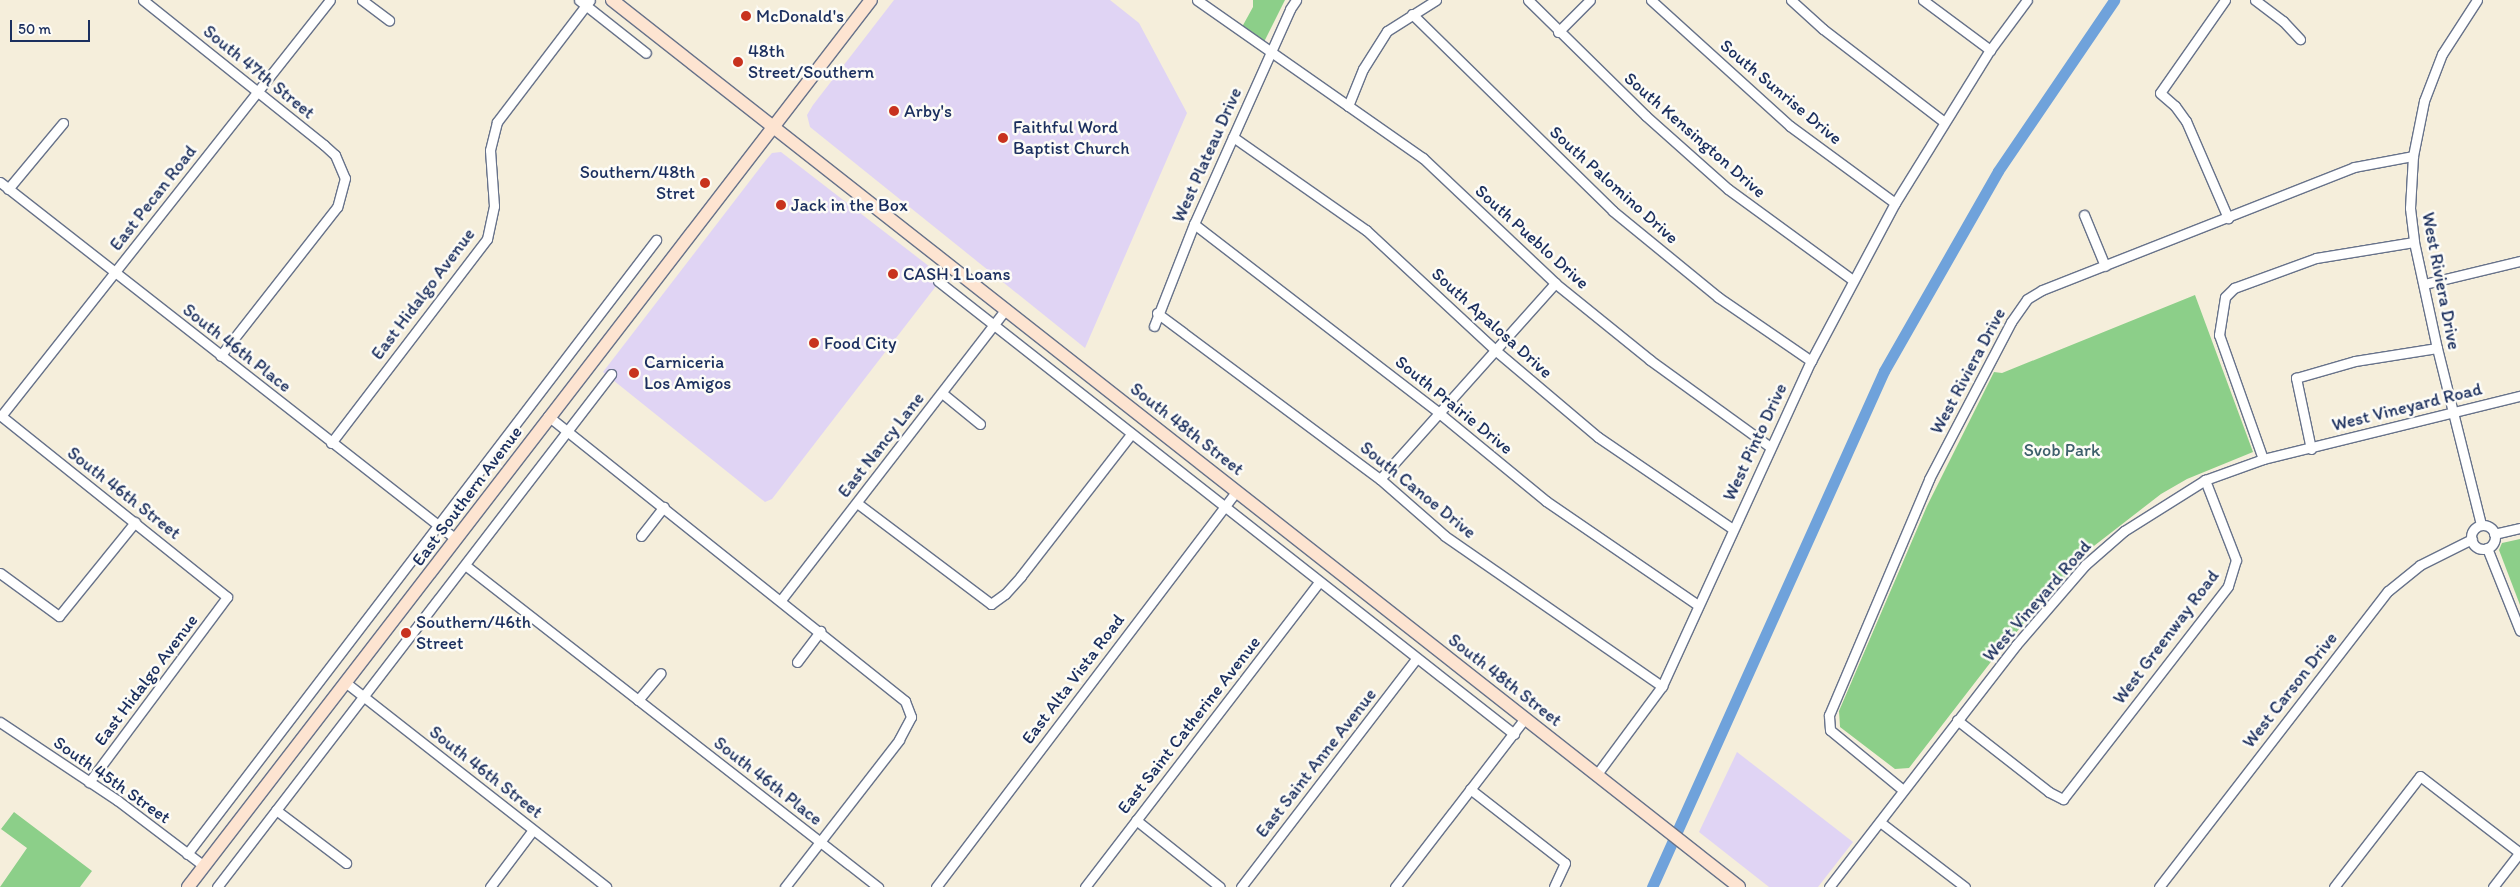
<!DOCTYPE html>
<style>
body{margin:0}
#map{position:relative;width:2520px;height:887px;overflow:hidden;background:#f5eedb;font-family:Itim,sans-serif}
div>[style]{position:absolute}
.built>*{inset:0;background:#e0d4f4}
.green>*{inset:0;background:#8ccf89}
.canal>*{height:11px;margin:-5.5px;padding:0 5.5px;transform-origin:5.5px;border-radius:5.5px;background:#6fa2db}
.roads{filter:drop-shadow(1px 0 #67728a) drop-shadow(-1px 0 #67728a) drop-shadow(0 1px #67728a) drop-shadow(0 -1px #67728a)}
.minor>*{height:9px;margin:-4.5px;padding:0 4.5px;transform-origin:4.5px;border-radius:4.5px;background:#fff}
.minor>.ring{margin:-4.5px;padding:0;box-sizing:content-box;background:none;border:9px solid #fff;border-radius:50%}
.secondary>*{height:12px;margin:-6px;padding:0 6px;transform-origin:6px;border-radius:6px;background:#fde4d1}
.dots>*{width:14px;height:14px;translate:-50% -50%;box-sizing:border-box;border:2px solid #fdfcf7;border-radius:50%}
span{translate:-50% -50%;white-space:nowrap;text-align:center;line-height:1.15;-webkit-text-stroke:5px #fdfcf7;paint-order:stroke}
.poi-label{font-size:18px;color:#1b2f5e}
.left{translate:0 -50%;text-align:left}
.right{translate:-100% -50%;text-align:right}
.street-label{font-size:18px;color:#1b2f5e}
.park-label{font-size:18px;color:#3d5f6b}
.scale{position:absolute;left:10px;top:20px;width:80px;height:22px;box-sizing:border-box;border:2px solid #1b2f5e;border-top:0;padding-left:6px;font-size:15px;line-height:18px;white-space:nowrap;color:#1b2f5e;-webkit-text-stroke:4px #fdfcf7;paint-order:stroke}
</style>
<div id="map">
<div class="built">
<div style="clip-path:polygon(894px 0,1110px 0,1139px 23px,1187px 113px,1085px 348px,810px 127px,807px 115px,813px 105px)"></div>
<div style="clip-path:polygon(781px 152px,943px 277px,772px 499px,765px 502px,603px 372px,766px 160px,772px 153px)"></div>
<div style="clip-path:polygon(1737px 752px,1853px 842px,1818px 887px,1769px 887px,1699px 832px)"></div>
</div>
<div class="green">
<div style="clip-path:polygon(1253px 0,1285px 0,1264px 42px,1242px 27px,1253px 7px)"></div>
<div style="clip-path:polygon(2195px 295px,2253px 452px,2187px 479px,2161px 494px,2090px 549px,1997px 654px,1909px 768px,1895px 769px,1840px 727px,1839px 711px,1927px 506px,1994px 372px,2002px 373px)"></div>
<div style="clip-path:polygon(2520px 539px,2520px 605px,2499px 550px,2502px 543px)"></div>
<div style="clip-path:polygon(14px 812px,92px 871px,80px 887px,0 887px,27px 848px,1px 829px)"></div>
</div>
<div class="canal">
<div style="left:1652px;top:887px;width:566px;rotate:-65.79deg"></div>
<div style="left:1884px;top:371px;width:230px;rotate:-60.3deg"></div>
<div style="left:1998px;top:171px;width:207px;rotate:-55.8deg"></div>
</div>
<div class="roads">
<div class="minor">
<div style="left:143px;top:0;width:232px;rotate:38.7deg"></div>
<div style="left:324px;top:145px;width:15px;rotate:42deg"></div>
<div style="left:335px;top:155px;width:25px;rotate:67deg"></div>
<div style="left:345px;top:178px;width:30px;rotate:105deg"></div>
<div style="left:337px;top:207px;width:189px;rotate:128.1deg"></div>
<div style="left:362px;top:0;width:34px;rotate:37deg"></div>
<div style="left:579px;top:0;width:85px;rotate:38.3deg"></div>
<div style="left:1197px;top:0;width:276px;rotate:35deg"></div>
<div style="left:1423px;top:158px;width:182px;rotate:43.4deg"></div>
<div style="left:1555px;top:283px;width:122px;rotate:39deg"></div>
<div style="left:1650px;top:360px;width:148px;rotate:35.9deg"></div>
<div style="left:1528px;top:0;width:165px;rotate:44.5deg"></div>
<div style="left:1646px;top:116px;width:110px;rotate:41.7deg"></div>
<div style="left:1728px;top:189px;width:155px;rotate:36.1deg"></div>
<div style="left:1651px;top:0;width:188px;rotate:42.2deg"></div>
<div style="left:1790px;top:126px;width:130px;rotate:36.3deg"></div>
<div style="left:1791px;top:0;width:43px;rotate:42.2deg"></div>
<div style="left:1823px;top:29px;width:153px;rotate:37.5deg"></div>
<div style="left:1923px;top:0;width:84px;rotate:36.7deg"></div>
<div style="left:2225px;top:0;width:113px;rotate:125deg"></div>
<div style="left:2160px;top:93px;width:20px;rotate:41deg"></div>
<div style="left:2175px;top:106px;width:19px;rotate:54deg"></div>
<div style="left:2186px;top:121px;width:106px;rotate:66.6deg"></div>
<div style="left:2255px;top:0;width:35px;rotate:37deg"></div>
<div style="left:2283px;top:21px;width:25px;rotate:47deg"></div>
<div style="left:2477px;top:0;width:64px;rotate:122.9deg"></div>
<div style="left:2442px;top:54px;width:50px;rotate:111deg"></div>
<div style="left:2424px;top:101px;width:56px;rotate:101.3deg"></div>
<div style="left:2413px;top:156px;width:52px;rotate:93.3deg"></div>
<div style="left:2410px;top:208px;width:34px;rotate:83deg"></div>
<div style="left:2414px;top:242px;width:108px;rotate:77.8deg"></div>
<div style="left:2437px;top:348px;width:182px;rotate:76deg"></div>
<div style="left:1412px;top:14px;width:281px;rotate:44.4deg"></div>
<div style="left:1613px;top:211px;width:136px;rotate:39.3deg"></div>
<div style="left:1718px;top:297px;width:113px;rotate:34.5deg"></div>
<div style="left:1558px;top:32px;width:45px;rotate:-45deg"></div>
<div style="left:1348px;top:106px;width:40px;rotate:-68deg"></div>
<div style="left:1363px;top:69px;width:45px;rotate:-57.7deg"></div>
<div style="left:1387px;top:31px;width:58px;rotate:-32.3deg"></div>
<div style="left:1233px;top:137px;width:162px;rotate:35deg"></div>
<div style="left:1366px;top:230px;width:176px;rotate:42.9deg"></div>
<div style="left:1495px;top:350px;width:135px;rotate:40.2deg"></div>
<div style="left:1598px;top:437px;width:163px;rotate:34.3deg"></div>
<div style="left:0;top:182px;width:579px;rotate:38.06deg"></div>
<div style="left:8px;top:189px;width:86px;rotate:-50.2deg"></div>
<div style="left:2084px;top:215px;width:55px;rotate:67.6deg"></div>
<div style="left:1194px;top:224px;width:309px;rotate:37.6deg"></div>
<div style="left:1439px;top:413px;width:139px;rotate:39.4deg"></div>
<div style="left:1546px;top:501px;width:184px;rotate:34.4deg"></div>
<div style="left:938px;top:281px;width:733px;rotate:38.18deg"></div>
<div style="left:2424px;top:284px;width:99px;rotate:-13.5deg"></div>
<div style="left:1157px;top:313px;width:278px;rotate:36.7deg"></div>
<div style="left:1380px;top:479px;width:86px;rotate:41.2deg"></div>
<div style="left:1445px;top:536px;width:264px;rotate:34.7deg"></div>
<div style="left:1154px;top:326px;width:110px;rotate:-68.6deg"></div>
<div style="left:1194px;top:224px;width:235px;rotate:-65.9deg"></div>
<div style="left:1290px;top:9px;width:11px;rotate:-56deg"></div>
<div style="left:942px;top:393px;width:49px;rotate:39.2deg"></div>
<div style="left:0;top:415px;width:291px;rotate:38.7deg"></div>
<div style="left:227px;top:597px;width:231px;rotate:126.7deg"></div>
<div style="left:1px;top:416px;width:530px;rotate:-51.66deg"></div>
<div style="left:548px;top:416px;width:457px;rotate:38.6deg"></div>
<div style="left:905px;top:701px;width:17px;rotate:69deg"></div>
<div style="left:911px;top:717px;width:26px;rotate:118deg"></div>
<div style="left:899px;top:740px;width:186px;rotate:127.8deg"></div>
<div style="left:331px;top:443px;width:257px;rotate:-52.6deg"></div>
<div style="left:487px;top:239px;width:34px;rotate:-78deg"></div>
<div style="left:494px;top:206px;width:56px;rotate:-94.1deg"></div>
<div style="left:490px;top:150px;width:29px;rotate:-76deg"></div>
<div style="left:497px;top:122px;width:153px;rotate:-52.7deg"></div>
<div style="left:2311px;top:449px;width:73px;rotate:-101.9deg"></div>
<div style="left:2296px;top:378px;width:61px;rotate:-16.1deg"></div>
<div style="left:2355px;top:361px;width:83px;rotate:-9deg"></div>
<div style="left:2263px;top:459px;width:132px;rotate:-109.5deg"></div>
<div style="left:2219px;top:335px;width:38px;rotate:-81deg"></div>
<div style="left:2225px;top:297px;width:13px;rotate:-45deg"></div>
<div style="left:2234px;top:288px;width:87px;rotate:-20.1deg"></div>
<div style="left:2316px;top:258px;width:99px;rotate:-9.3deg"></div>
<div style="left:1380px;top:479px;width:263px;rotate:-48.2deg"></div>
<div style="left:857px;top:503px;width:168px;rotate:37deg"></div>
<div style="left:991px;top:604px;width:17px;rotate:-36deg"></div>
<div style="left:1005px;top:594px;width:24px;rotate:-48deg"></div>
<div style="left:1021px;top:576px;width:180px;rotate:-52.2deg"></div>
<div class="ring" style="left:2471px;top:525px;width:15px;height:15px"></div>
<div style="left:2494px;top:534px;width:27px;rotate:-13deg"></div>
<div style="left:641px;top:536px;width:37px;rotate:-52deg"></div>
<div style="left:2487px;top:548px;width:89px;rotate:68.3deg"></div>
<div style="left:465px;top:565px;width:524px;rotate:37.94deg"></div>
<div style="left:0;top:573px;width:73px;rotate:36.1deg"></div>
<div style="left:59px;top:616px;width:121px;rotate:-51deg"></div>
<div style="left:781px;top:600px;width:368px;rotate:-52.3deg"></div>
<div style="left:797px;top:662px;width:39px;rotate:-53deg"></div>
<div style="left:345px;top:682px;width:332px;rotate:38.1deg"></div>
<div style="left:638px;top:700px;width:35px;rotate:-50deg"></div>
<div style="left:1957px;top:720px;width:117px;rotate:38deg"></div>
<div style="left:2049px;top:792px;width:16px;rotate:27deg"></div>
<div style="left:2063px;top:799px;width:269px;rotate:-52.2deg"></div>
<div style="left:2228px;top:586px;width:27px;rotate:-73deg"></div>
<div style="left:2236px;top:560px;width:86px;rotate:-111.2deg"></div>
<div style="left:0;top:722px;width:141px;rotate:33.7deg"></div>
<div style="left:117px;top:800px;width:109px;rotate:37.2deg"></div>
<div style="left:1597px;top:774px;width:109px;rotate:-53.5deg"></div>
<div style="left:1662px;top:686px;width:358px;rotate:-65.4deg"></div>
<div style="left:1811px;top:361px;width:179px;rotate:-62deg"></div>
<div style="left:1895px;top:203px;width:180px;rotate:-58.2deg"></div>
<div style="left:1990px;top:50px;width:62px;rotate:-53.5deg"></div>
<div style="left:1470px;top:789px;width:120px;rotate:37.9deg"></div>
<div style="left:1565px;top:863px;width:26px;rotate:115deg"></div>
<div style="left:1903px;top:790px;width:94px;rotate:-140.6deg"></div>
<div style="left:1830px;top:730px;width:15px;rotate:-94deg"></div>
<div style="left:1829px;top:715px;width:256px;rotate:-67deg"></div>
<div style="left:1929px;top:479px;width:177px;rotate:-62.4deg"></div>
<div style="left:2011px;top:322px;width:28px;rotate:-55deg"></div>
<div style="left:2027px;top:299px;width:17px;rotate:-31deg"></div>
<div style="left:2042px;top:290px;width:335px;rotate:-21.5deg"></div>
<div style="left:2354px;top:167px;width:60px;rotate:-10.6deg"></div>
<div style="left:276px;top:810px;width:88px;rotate:37.1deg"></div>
<div style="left:1136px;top:820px;width:107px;rotate:38.6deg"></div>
<div style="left:1880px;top:822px;width:107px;rotate:37.4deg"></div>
<div style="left:187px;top:854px;width:773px;rotate:-52.63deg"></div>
<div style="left:217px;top:887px;width:647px;rotate:-52.47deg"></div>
<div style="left:490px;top:887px;width:71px;rotate:-53deg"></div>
<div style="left:936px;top:887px;width:497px;rotate:-52.8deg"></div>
<div style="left:1085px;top:887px;width:383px;rotate:-52.5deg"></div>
<div style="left:1241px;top:887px;width:287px;rotate:-52.5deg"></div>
<div style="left:1395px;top:887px;width:213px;rotate:-52.4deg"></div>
<div style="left:1829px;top:887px;width:306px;rotate:-52.3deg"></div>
<div style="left:2016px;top:645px;width:106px;rotate:-49.2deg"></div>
<div style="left:2085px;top:565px;width:52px;rotate:-41.1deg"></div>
<div style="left:2124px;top:531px;width:96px;rotate:-32.2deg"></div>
<div style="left:2205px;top:480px;width:62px;rotate:-19.9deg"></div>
<div style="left:2263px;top:459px;width:265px;rotate:-13.8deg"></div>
<div style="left:2159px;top:887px;width:374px;rotate:-52.3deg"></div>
<div style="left:2388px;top:591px;width:41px;rotate:-39.1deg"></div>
<div style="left:2420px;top:565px;width:58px;rotate:-26.6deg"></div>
<div style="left:2334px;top:887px;width:140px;rotate:-52.2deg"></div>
<div style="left:2420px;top:776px;width:126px;rotate:37.6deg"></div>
<div style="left:2493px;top:887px;width:44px;rotate:-52.4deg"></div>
</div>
<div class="secondary">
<div style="left:612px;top:0;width:1434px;rotate:38.2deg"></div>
<div style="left:188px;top:887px;width:1119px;rotate:-52.4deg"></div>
</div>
</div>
<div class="dots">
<div style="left:746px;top:16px;background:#c8321e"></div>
<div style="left:738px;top:62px;background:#c8321e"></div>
<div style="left:894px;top:111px;background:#c8321e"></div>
<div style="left:1003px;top:138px;background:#c8321e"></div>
<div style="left:705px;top:183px;background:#c8321e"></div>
<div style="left:781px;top:205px;background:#c8321e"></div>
<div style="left:893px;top:274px;background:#c8321e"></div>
<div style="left:814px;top:343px;background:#c8321e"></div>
<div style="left:634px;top:373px;background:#c8321e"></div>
<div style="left:406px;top:633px;background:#c8321e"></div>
</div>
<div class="poi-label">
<span class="left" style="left:756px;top:16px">McDonald's</span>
<span class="left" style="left:748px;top:62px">48th<br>Street/Southern</span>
<span class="left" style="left:904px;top:111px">Arby's</span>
<span class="left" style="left:1013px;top:138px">Faithful Word<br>Baptist Church</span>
<span class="right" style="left:695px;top:183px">Southern/48th<br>Stret</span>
<span class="left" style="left:791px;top:205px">Jack in the Box</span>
<span class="left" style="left:903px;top:274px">CASH 1 Loans</span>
<span class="left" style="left:824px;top:343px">Food City</span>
<span class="left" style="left:644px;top:373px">Carniceria<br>Los Amigos</span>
<span class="left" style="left:416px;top:633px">Southern/46th<br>Street</span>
</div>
<div class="street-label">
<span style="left:259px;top:72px;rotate:39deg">South 47th Street</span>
<span style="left:1781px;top:92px;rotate:40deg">South Sunrise Drive</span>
<span style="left:1695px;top:135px;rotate:41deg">South Kensington Drive</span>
<span style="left:1207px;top:155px;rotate:-66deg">West Plateau Drive</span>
<span style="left:1614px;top:185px;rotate:42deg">South Palomino Drive</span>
<span style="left:153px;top:198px;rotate:-52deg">East Pecan Road</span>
<span style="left:1532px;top:237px;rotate:42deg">South Pueblo Drive</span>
<span style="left:2441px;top:281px;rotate:79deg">West Riviera Drive</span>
<span style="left:423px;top:294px;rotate:-53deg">East Hidalgo Avenue</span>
<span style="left:1492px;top:323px;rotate:42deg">South Apalosa Drive</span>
<span style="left:237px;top:348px;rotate:38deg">South 46th Place</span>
<span style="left:1968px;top:371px;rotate:-62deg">West Riviera Drive</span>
<span style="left:1454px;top:405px;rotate:39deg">South Prairie Drive</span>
<span style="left:2407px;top:407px;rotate:-14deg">West Vineyard Road</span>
<span style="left:1187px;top:429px;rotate:38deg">South 48th Street</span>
<span style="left:1755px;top:442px;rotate:-65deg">West Pinto Drive</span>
<span style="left:881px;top:445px;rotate:-52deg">East Nancy Lane</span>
<span style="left:1418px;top:490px;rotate:39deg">South Canoe Drive</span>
<span style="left:124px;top:493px;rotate:38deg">South 46th Street</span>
<span style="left:467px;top:496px;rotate:-53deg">East Southern Avenue</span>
<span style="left:2037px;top:601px;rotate:-49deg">West Vineyard Road</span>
<span style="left:2166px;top:637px;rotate:-53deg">West Greenway Road</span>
<span style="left:1073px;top:679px;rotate:-53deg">East Alta Vista Road</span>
<span style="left:146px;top:680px;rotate:-53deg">East Hidalgo Avenue</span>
<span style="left:1505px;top:680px;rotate:38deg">South 48th Street</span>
<span style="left:2290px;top:690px;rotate:-52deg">West Carson Drive</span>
<span style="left:1189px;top:725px;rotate:-52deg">East Saint Catherine Avenue</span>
<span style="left:1316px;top:763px;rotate:-52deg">East Saint Anne Avenue</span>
<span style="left:486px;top:772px;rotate:38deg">South 46th Street</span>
<span style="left:112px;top:780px;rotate:35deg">South 45th Street</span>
<span style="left:768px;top:781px;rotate:38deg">South 46th Place</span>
</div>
<div class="park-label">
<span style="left:2062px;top:450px">Svob Park</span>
</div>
<div class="scale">50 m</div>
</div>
